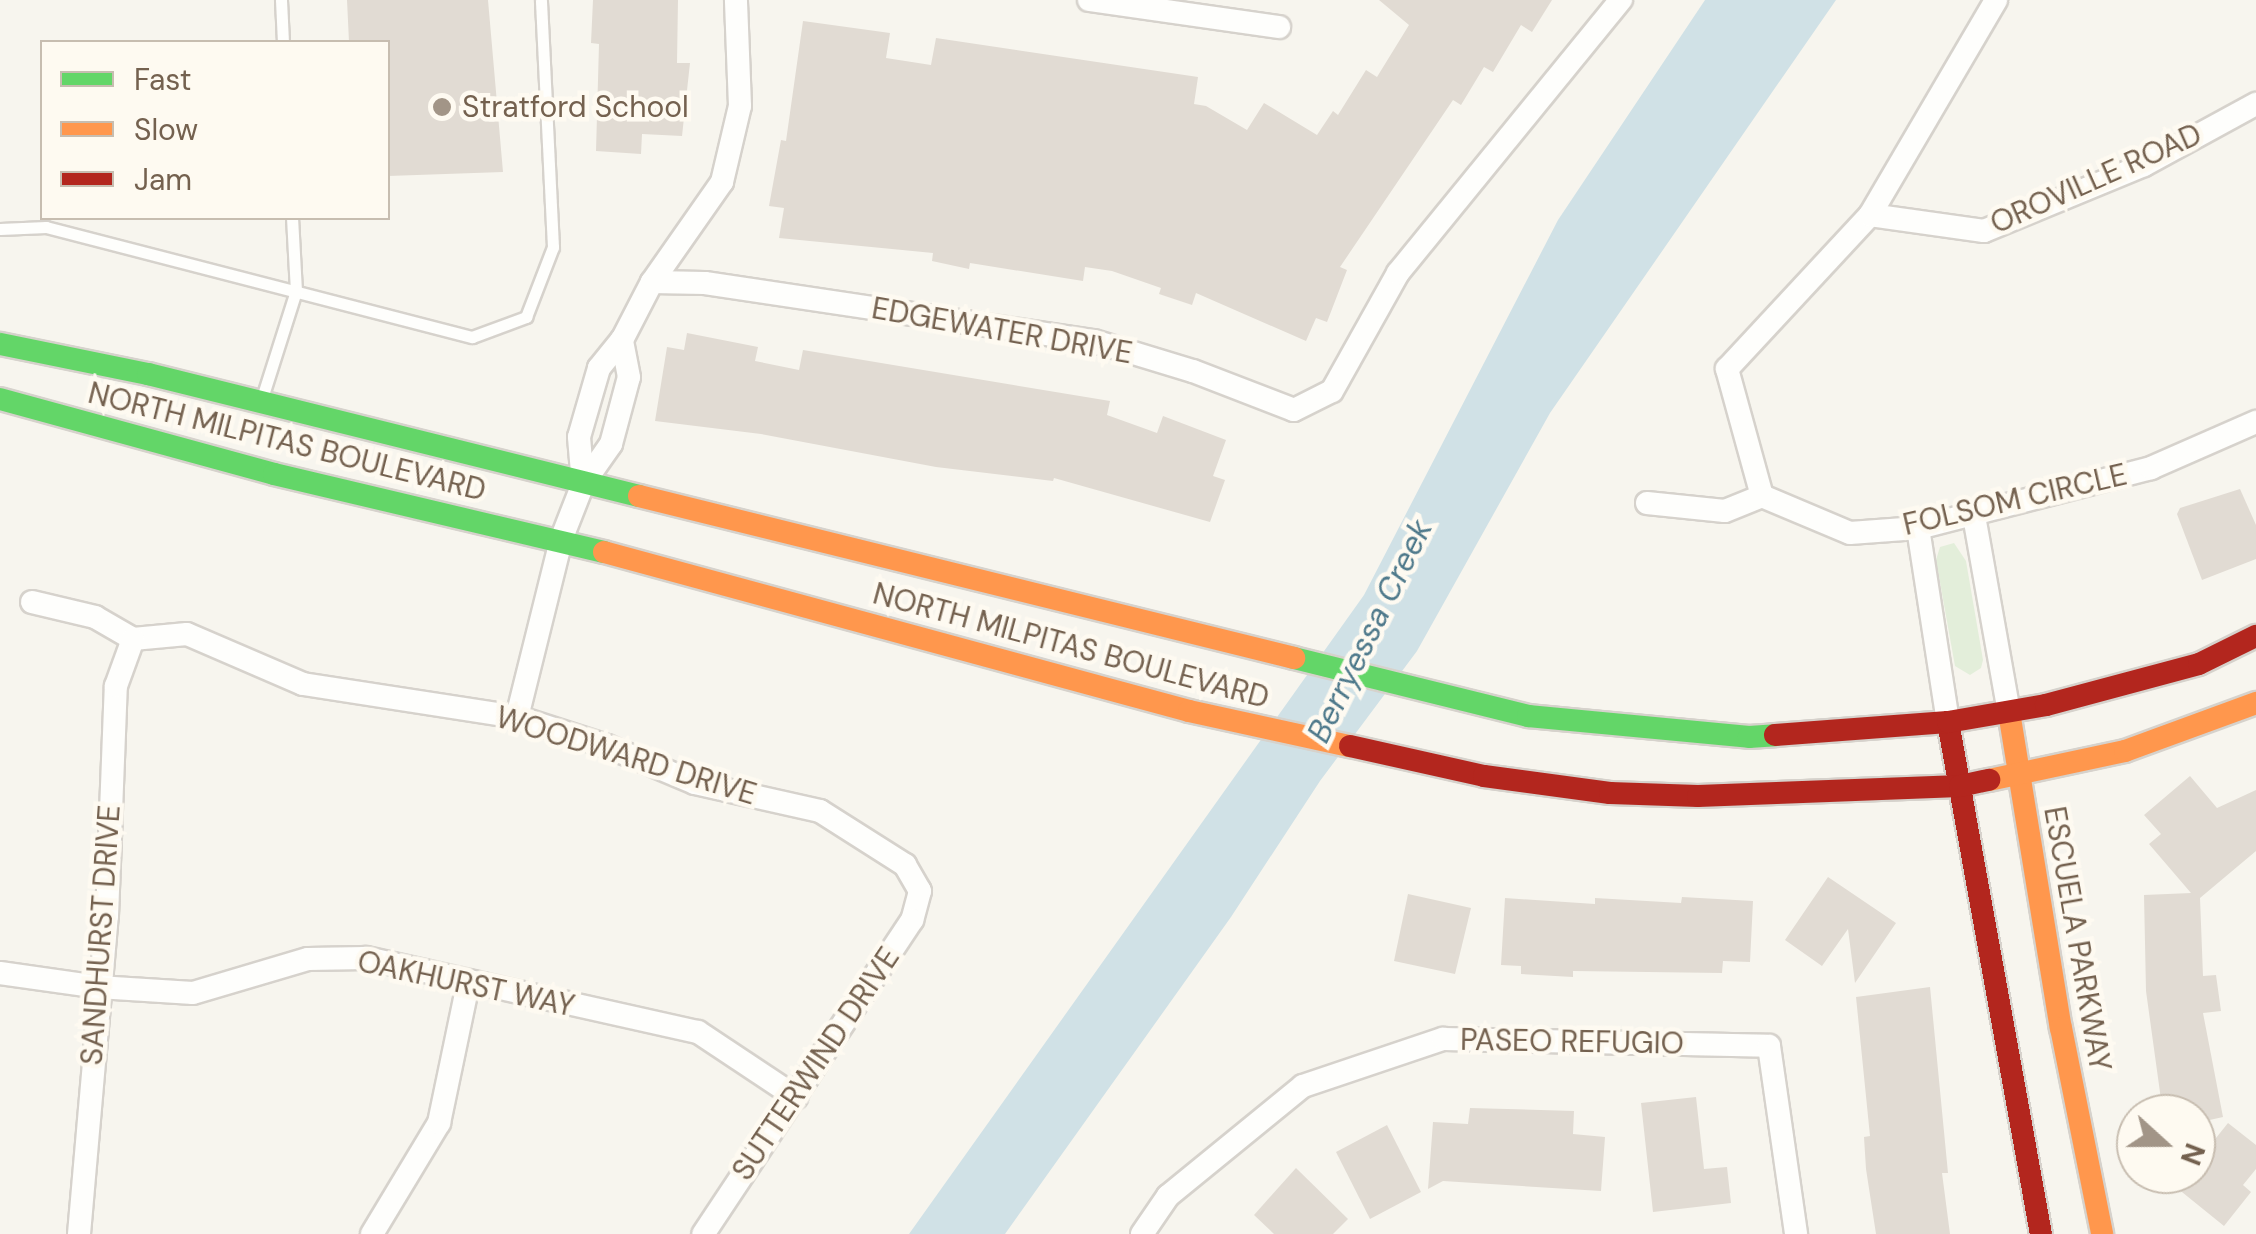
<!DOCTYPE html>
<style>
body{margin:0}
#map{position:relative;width:2256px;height:1234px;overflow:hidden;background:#f7f5ee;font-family:"DM Sans",sans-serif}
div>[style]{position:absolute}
.green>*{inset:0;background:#e3eeda}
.water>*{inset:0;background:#d0e1e6}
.building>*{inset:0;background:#e1dbd3}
.roads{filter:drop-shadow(2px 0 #d6d2cc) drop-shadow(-2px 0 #d6d2cc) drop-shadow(0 2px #d6d2cc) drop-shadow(0 -2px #d6d2cc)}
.lane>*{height:11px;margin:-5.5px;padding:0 5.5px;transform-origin:5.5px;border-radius:5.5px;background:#fefefc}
.street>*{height:22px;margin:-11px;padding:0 11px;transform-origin:11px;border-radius:11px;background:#fefefc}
.fast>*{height:22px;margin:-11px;padding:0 11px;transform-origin:11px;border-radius:11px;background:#63d668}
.slow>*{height:22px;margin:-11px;padding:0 11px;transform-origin:11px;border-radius:11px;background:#ff974d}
.jam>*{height:22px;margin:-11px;padding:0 11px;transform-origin:11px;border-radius:11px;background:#b3261e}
.dots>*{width:28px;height:28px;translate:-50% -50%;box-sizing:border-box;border:5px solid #fefaf1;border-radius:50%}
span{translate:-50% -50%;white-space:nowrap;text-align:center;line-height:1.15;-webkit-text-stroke:9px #fefaf1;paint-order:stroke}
.poi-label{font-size:30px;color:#74614f}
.left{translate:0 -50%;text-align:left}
.street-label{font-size:30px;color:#74614f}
.water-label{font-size:32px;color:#4e798b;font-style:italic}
.legend{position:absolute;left:40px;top:40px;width:350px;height:180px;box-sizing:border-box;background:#fefaf1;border:2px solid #c7bdb0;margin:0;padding:12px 18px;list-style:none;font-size:30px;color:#74614f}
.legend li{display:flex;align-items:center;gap:20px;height:50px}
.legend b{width:50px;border:2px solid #c7bdb0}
.north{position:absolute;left:2116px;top:1094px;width:100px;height:100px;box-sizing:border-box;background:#fefaf1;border:2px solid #c7bdb0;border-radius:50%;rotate:111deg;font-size:28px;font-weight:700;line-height:40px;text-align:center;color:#74614f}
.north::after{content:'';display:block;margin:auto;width:35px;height:45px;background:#a29587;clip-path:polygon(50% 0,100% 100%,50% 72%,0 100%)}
</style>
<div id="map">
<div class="green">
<div style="clip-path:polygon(1954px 543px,1966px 561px,1983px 660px,1981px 668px,1970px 675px,1955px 666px,1936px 560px,1940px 547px)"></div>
</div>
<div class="water">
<div style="clip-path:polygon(1705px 0,1836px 0,1550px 413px,1417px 651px,1320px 781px,1231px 917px,1005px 1234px,909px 1234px,1364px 595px,1558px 220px)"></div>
</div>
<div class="building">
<div style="clip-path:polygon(347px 0,488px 0,503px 172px,388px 176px,388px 42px,349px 42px)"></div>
<div style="clip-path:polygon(593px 0,678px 0,677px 63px,690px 63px,682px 136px,642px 134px,641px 154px,596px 151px,599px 44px,591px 43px)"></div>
<div style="clip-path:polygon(1379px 0,1552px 0,1532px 32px,1521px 25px,1493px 72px,1484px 67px,1461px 105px,1453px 100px,1340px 267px,1347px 270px,1327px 322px,1316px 318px,1306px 341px,1196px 293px,1192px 305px,1159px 294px,1161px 288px,1112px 271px,1085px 267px,1083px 281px,970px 263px,969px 269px,932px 261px,933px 253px,779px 238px,784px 208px,769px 206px,781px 140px,786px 141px,803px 21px,890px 33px,886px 58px,931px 65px,936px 38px,1198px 77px,1194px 104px,1206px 106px,1247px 130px,1264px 103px,1317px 135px,1333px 111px,1338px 115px,1366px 70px,1377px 77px,1409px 25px)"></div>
<div style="clip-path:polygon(687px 333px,758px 347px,755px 361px,799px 370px,803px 350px,1110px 401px,1107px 415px,1157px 433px,1163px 416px,1226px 440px,1213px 476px,1225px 480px,1210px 522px,1054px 478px,1053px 481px,936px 467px,761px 434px,655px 421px,667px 347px,684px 350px)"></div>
<div style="clip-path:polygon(2240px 489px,2256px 525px,2256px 559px,2202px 580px,2177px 514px,2180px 508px)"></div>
<div style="clip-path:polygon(2190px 776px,2217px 808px,2256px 790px,2256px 851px,2200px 898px,2203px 976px,2216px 975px,2221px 1011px,2203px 1013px,2223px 1117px,2196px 1123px,2196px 1114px,2163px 1114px,2146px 991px,2144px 895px,2191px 893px,2149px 844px,2161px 834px,2144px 815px)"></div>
<div style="clip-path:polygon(1828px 877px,1896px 923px,1855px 983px,1848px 929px,1822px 966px,1785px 940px)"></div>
<div style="clip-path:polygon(1408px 894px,1471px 908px,1455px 974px,1394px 961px)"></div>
<div style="clip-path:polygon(1682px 897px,1753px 901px,1750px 962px,1723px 961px,1722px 973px,1573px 971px,1573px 977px,1521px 974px,1521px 966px,1501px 965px,1505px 898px,1595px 904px,1595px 898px,1681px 903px)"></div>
<div style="clip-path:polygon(1930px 987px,1948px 1173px,1942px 1173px,1950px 1234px,1876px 1234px,1866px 1169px,1864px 1137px,1870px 1136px,1856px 997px)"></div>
<div style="clip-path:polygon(1696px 1097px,1704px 1169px,1727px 1167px,1731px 1203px,1653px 1212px,1641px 1103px)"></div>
<div style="clip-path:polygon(1470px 1108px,1574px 1111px,1573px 1134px,1605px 1137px,1601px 1191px,1443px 1181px,1428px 1189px,1433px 1122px,1468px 1124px)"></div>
<div style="clip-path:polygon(2228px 1123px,2256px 1145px,2256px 1169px,2243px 1185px,2251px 1192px,2224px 1226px,2177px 1188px,2188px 1174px,2196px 1174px,2196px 1163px)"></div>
<div style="clip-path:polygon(1387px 1125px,1421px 1192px,1370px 1219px,1336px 1152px)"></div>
<div style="clip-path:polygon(1296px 1168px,1348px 1219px,1333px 1234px,1274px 1234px,1254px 1215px)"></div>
</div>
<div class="roads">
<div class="lane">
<div style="left:281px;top:0;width:42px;rotate:87.3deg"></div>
<div style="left:0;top:229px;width:46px;rotate:-2.5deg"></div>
<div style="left:46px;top:227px;width:440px;rotate:14.5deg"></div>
<div style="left:472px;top:337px;width:58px;rotate:-20.3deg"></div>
<div style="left:526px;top:317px;width:75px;rotate:-68.9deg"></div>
<div style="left:553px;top:247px;width:247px;rotate:-92.8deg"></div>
<div style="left:262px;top:398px;width:112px;rotate:-72.4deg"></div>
<div style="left:296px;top:291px;width:73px;rotate:-93.1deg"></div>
</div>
<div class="street">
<div style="left:1089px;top:0;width:192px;rotate:8.1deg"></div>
<div style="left:1870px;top:215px;width:115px;rotate:8deg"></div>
<div style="left:1984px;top:231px;width:173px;rotate:-22.4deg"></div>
<div style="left:2144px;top:165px;width:128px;rotate:-28.6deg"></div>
<div style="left:652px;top:282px;width:53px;rotate:1.1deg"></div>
<div style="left:705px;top:283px;width:393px;rotate:8.5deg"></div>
<div style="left:1094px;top:341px;width:103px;rotate:16.9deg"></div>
<div style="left:1193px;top:371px;width:108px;rotate:21.1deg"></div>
<div style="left:1294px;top:410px;width:42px;rotate:-26.6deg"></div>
<div style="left:1332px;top:391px;width:135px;rotate:-60.8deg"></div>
<div style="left:1398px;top:273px;width:353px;rotate:-50.8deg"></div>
<div style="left:583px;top:484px;width:47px;rotate:-94.9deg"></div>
<div style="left:579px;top:437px;width:72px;rotate:-73.8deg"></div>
<div style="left:599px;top:368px;width:36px;rotate:-51deg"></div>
<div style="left:622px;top:340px;width:65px;rotate:-62.7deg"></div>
<div style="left:652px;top:282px;width:122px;rotate:-55deg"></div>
<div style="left:722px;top:182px;width:78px;rotate:-76.7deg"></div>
<div style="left:740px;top:106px;width:106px;rotate:-92.2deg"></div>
<div style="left:1762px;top:496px;width:132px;rotate:-105.4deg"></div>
<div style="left:1727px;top:369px;width:210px;rotate:-47.1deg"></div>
<div style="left:1870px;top:215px;width:249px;rotate:-59.6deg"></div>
<div style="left:1762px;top:496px;width:95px;rotate:22.8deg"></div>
<div style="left:1850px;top:533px;width:68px;rotate:-4.2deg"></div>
<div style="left:1918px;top:528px;width:241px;rotate:-14.4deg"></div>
<div style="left:2151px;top:468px;width:115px;rotate:-23.7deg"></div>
<div style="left:1647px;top:503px;width:78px;rotate:5.9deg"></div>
<div style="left:1725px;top:511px;width:40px;rotate:-22deg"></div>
<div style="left:1974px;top:516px;width:199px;rotate:79.9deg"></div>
<div style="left:1918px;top:528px;width:196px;rotate:81.2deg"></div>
<div style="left:32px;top:602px;width:65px;rotate:13.4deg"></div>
<div style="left:95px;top:617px;width:44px;rotate:30.1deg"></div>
<div style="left:133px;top:639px;width:54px;rotate:-5.3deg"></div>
<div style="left:187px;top:634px;width:126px;rotate:23.3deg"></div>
<div style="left:303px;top:684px;width:217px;rotate:8.8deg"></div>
<div style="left:517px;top:717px;width:95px;rotate:17.9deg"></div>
<div style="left:607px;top:746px;width:95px;rotate:22.8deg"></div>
<div style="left:695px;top:783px;width:128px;rotate:12.6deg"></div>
<div style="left:820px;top:811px;width:101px;rotate:32.4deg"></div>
<div style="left:905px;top:865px;width:30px;rotate:60deg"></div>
<div style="left:920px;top:891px;width:30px;rotate:105deg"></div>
<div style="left:912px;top:920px;width:377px;rotate:123.6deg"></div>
<div style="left:517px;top:717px;width:182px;rotate:-76deg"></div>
<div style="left:561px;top:540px;width:60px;rotate:-68.6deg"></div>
<div style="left:583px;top:484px;width:49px;rotate:-55deg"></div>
<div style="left:611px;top:444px;width:69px;rotate:-75deg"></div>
<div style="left:629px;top:377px;width:38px;rotate:-101deg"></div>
<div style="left:0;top:973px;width:99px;rotate:8.1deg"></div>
<div style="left:98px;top:987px;width:95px;rotate:3.6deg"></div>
<div style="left:193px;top:993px;width:120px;rotate:-16.5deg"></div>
<div style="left:308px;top:959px;width:58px;rotate:-1deg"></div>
<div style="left:366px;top:958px;width:340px;rotate:12.6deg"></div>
<div style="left:698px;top:1032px;width:118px;rotate:33.6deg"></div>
<div style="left:79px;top:1234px;width:319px;rotate:-85deg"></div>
<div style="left:107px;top:916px;width:230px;rotate:-87.8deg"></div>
<div style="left:116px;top:686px;width:50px;rotate:-70.1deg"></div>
<div style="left:372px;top:1234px;width:130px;rotate:-58.9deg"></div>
<div style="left:439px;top:1123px;width:142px;rotate:-78.2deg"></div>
<div style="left:1142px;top:1234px;width:46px;rotate:-55.6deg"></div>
<div style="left:1168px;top:1196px;width:174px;rotate:-39.2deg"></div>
<div style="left:1303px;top:1086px;width:148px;rotate:-18.6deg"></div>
<div style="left:1443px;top:1039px;width:326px;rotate:1.2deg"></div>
<div style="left:1769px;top:1046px;width:190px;rotate:81.8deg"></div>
</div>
<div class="fast">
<div style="left:0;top:344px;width:151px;rotate:11.5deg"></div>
<div style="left:148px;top:374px;width:506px;rotate:13.95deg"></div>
<div style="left:0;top:399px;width:284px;rotate:15.3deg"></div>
<div style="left:274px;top:474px;width:339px;rotate:13.3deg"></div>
<div style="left:1294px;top:658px;width:241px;rotate:13.9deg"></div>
<div style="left:1528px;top:716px;width:222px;rotate:5.4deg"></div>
<div style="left:1749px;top:737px;width:26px;rotate:-4deg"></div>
</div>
<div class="slow">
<div style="left:639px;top:496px;width:675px;rotate:13.89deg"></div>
<div style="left:604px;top:552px;width:606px;rotate:15.21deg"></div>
<div style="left:1189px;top:711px;width:165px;rotate:12.3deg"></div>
<div style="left:2009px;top:712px;width:320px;rotate:80.7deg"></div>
<div style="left:2061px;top:1028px;width:210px;rotate:78.7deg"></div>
<div style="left:1989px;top:780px;width:139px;rotate:-12deg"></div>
<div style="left:2125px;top:751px;width:140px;rotate:-20.1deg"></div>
</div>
<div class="jam">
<div style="left:1948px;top:722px;width:520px;rotate:79.71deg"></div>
<div style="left:1775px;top:735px;width:173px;rotate:-4.3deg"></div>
<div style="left:1948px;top:722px;width:99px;rotate:-9.8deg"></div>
<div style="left:2046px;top:705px;width:158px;rotate:-15deg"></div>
<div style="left:2199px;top:664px;width:64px;rotate:-26.2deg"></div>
<div style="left:1350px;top:746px;width:137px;rotate:12.6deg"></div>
<div style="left:1484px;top:776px;width:127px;rotate:7.7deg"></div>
<div style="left:1610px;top:793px;width:88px;rotate:2deg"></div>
<div style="left:1698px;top:796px;width:262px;rotate:-2.2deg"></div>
<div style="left:1960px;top:786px;width:30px;rotate:-12deg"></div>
</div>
</div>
<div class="dots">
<div style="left:442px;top:107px;background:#a29587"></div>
</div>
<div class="poi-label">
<span class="left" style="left:462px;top:107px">Stratford School</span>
</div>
<div class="street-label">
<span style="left:2096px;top:179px;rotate:-24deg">OROVILLE ROAD</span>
<span style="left:1002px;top:331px;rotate:10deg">EDGEWATER DRIVE</span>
<span style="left:287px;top:442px;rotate:14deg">NORTH MILPITAS BOULEVARD</span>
<span style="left:2015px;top:500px;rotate:-13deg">FOLSOM CIRCLE</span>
<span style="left:1071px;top:646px;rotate:15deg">NORTH MILPITAS BOULEVARD</span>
<span style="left:626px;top:756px;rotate:17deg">WOODWARD DRIVE</span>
<span style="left:101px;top:935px;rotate:-86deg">SANDHURST DRIVE</span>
<span style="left:2077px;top:939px;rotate:80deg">ESCUELA PARKWAY</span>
<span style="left:466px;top:984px;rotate:12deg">OAKHURST WAY</span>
<span style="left:1572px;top:1042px;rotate:1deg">PASEO REFUGIO</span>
<span style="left:816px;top:1064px;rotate:-56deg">SUTTERWIND DRIVE</span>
</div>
<div class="water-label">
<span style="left:1370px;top:631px;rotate:-64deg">Berryessa Creek</span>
</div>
<ul class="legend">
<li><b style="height:12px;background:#63d668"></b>Fast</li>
<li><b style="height:12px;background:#ff974d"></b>Slow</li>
<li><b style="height:12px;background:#b3261e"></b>Jam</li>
</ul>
<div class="north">N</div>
</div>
